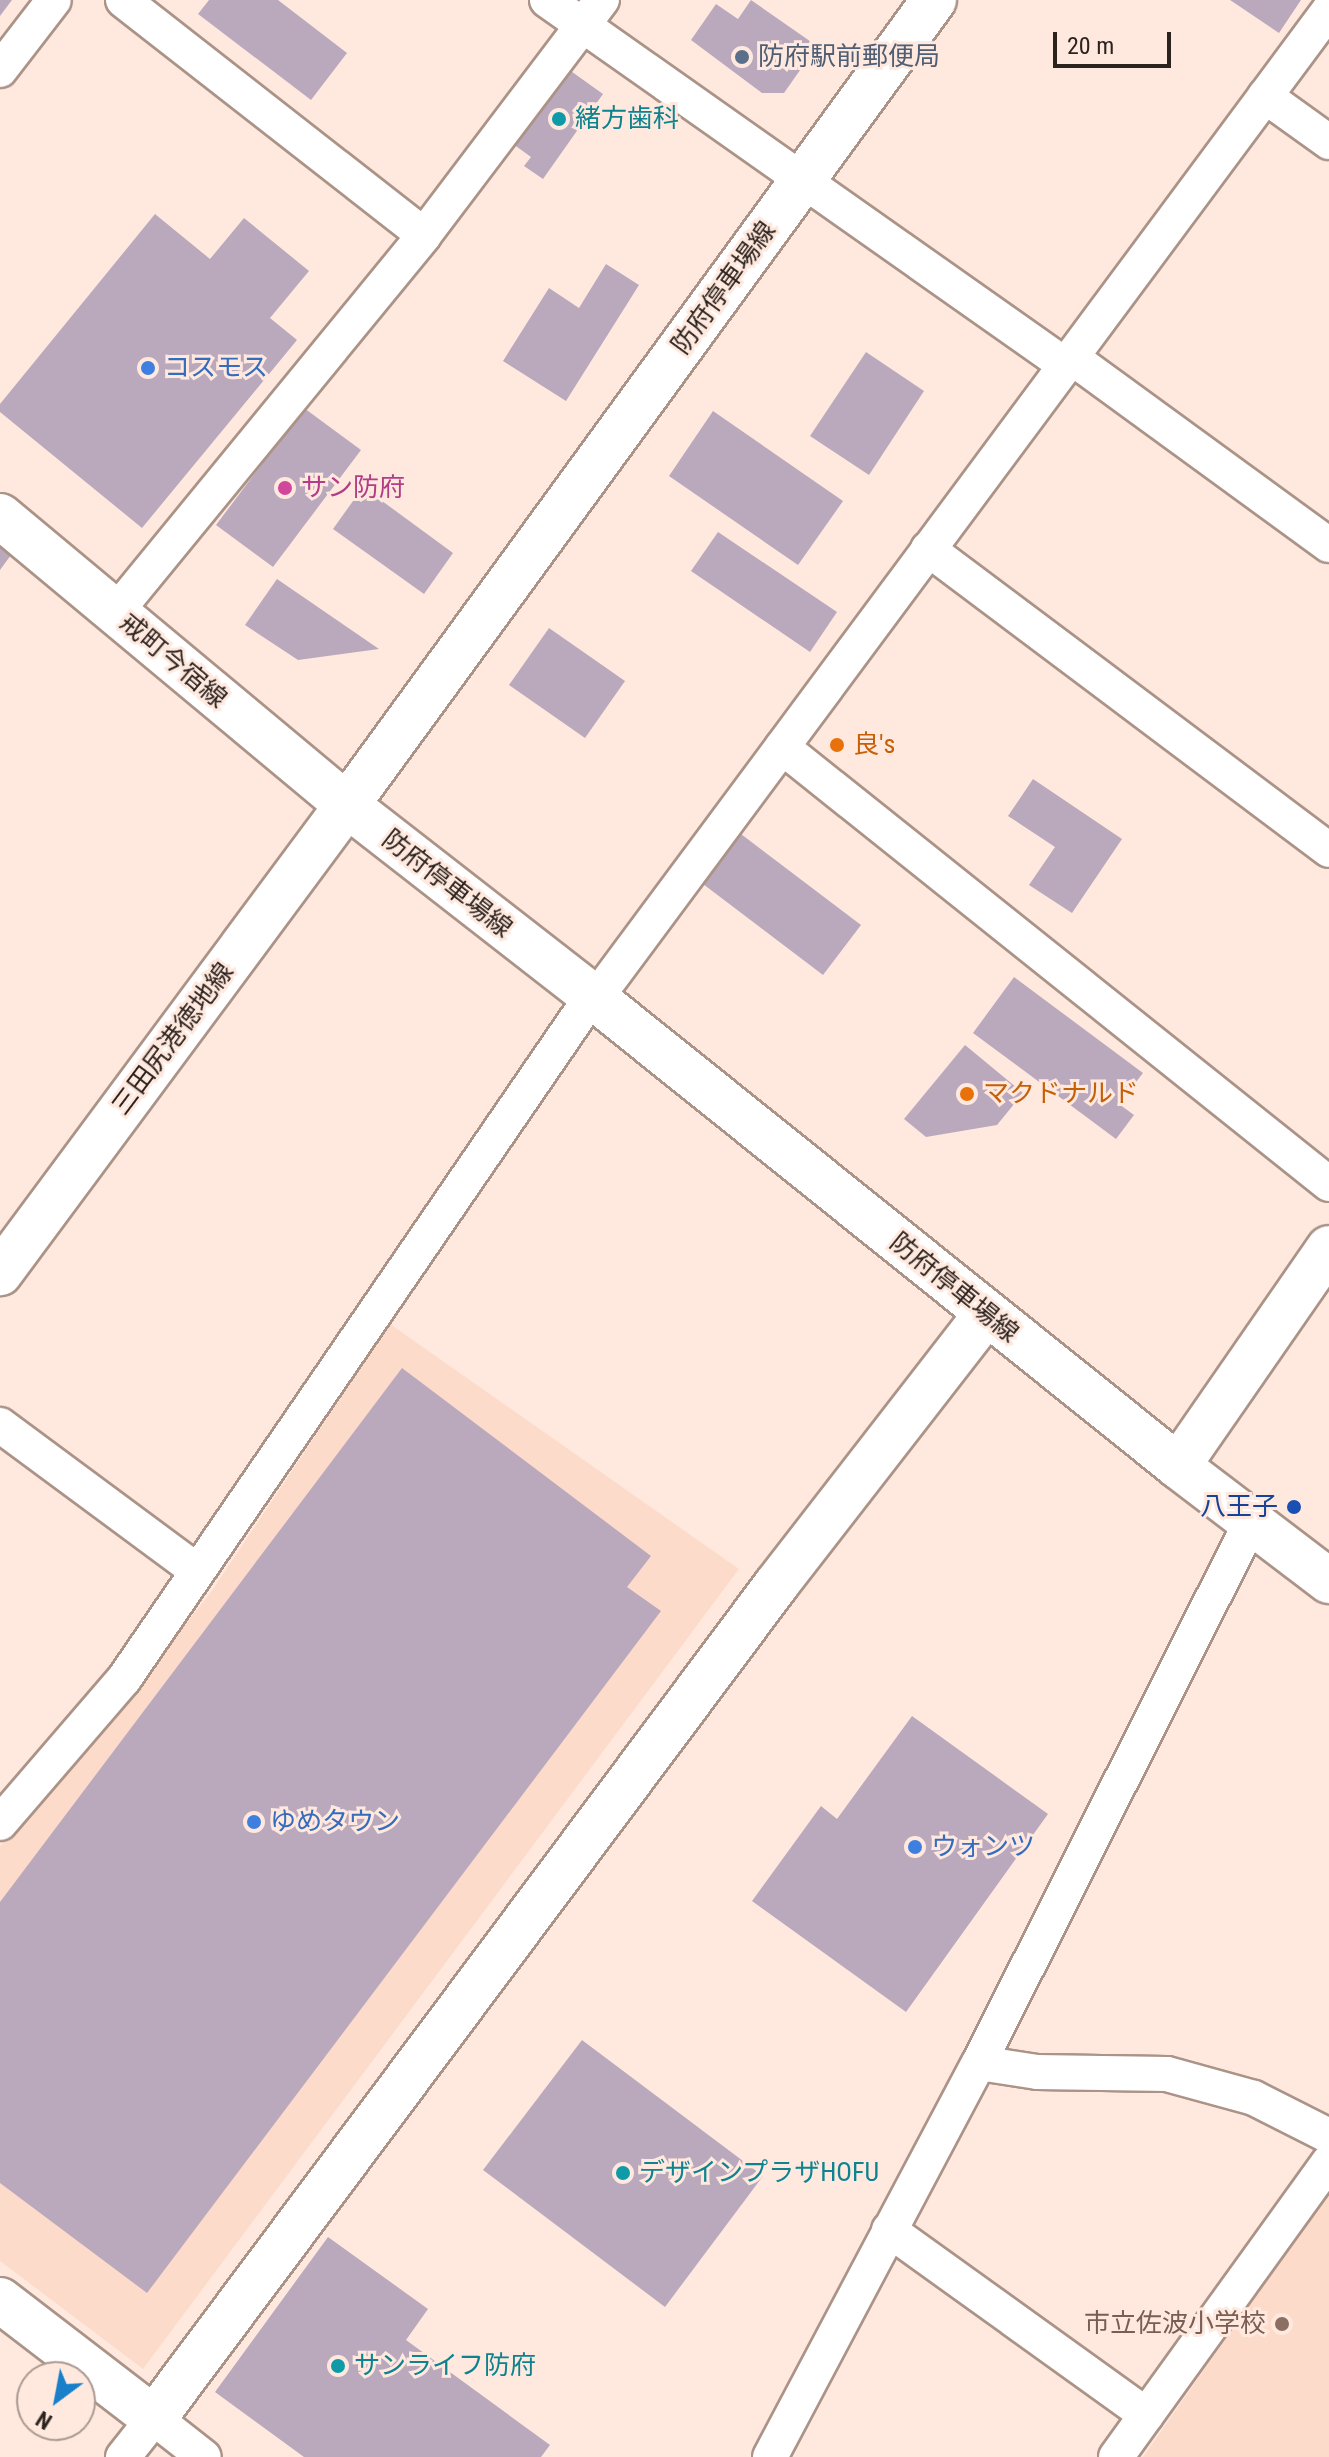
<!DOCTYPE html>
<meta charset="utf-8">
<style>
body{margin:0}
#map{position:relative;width:1329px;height:2457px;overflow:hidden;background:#ffe9df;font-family:"Roboto Condensed","Noto Sans JP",sans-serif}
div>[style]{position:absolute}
.built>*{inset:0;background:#fddbca}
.building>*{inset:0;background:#baa9bd}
.roads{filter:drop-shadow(2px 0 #ab9387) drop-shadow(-2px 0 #ab9387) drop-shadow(0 2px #ab9387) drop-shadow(0 -2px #ab9387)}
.street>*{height:34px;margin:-17px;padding:0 17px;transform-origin:17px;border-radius:17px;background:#fff}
.secondary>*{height:44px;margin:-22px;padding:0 22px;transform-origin:22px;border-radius:22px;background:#fff}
.primary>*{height:44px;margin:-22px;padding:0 22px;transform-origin:22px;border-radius:22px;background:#fff}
.dots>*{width:22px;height:22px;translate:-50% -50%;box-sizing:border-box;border:4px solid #ffe9df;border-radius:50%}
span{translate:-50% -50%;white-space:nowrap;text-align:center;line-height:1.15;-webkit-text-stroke:6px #ffe9df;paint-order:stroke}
.service-label{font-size:26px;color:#4e5e75}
.left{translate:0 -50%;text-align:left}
.culture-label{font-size:26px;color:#0d838f}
.street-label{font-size:26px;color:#2c231e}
.shop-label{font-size:26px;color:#366cbe}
.hotel-label{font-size:26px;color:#b23c85}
.food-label{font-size:26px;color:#c56008}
.transit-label{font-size:26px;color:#164399}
.right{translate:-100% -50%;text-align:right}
.education-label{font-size:26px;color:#785e54}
.north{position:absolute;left:16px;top:2361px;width:80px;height:80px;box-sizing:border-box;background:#ffe9df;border:2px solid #ab9a92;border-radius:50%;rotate:212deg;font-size:22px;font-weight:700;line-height:32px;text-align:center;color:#2c231e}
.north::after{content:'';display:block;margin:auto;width:28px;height:36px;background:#187fca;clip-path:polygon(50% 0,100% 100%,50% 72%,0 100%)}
.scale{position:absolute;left:1053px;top:32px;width:118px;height:36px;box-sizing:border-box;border:4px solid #2c231e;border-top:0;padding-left:10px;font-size:24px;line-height:28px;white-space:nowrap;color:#2c231e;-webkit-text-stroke:6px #ffe9df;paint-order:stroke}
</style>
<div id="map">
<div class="built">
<div style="clip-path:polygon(390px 1324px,739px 1569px,143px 2369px,0 2261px,0 1846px,100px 1732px,211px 1592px)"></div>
<div style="clip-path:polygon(1329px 2191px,1329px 2457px,1142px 2457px,1143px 2457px)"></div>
</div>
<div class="building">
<div style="clip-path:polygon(0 0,12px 0,0 16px)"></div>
<div style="clip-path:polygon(209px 0,278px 0,347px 53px,311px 100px,198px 14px)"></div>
<div style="clip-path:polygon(751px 0,817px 46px,784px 93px,762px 93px,691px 40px,716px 4px,738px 19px)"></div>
<div style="clip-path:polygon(1230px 0,1301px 0,1279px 33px)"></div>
<div style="clip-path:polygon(568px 69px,603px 94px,543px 179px,524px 166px,531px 157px,513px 144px)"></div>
<div style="clip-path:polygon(155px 214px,210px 259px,244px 218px,309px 271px,270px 318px,297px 340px,142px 528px,0 412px,0 404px)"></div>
<div style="clip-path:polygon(606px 264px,639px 285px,566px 401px,503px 361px,549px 288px,579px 308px)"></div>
<div style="clip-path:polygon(866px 352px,924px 391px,869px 475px,810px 436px)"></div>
<div style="clip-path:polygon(304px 408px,361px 450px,273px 567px,216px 525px)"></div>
<div style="clip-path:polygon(713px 411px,843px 501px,798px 565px,669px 476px)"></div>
<div style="clip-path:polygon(363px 487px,453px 553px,424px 594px,333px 529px)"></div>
<div style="clip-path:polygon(718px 532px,837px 612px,810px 652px,691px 571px)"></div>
<div style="clip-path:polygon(0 547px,11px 555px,0 570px)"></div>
<div style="clip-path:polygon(277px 579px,379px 649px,298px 660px,245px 625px)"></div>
<div style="clip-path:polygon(549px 628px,625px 681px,585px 738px,509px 685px)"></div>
<div style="clip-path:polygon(1033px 779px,1122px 839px,1072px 913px,1029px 885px,1055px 847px,1008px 816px)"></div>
<div style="clip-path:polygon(737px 831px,861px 925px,823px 975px,699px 881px)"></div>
<div style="clip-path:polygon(1014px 977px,1143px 1073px,1119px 1104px,1134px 1115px,1116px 1139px,973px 1033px)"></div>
<div style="clip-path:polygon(965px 1045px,1023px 1093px,997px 1125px,926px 1137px,904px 1119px)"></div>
<div style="clip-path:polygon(402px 1368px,651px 1556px,627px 1587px,661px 1611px,147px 2293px,0 2183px,0 1902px)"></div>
<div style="clip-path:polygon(912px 1716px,1048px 1814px,906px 2012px,752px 1901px,821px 1806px,837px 1819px)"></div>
<div style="clip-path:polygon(582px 2040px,763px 2176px,665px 2307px,483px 2170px)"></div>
<div style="clip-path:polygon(328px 2237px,428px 2309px,406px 2340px,550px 2445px,541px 2457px,304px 2457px,215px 2392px)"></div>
</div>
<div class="roads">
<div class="street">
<div style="left:123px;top:0;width:382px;rotate:38deg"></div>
<div style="left:547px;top:0;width:634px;rotate:35.17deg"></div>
<div style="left:0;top:70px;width:88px;rotate:-52.4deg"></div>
<div style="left:1265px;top:96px;width:79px;rotate:35.7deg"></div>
<div style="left:1071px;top:357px;width:319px;rotate:36.1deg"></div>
<div style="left:928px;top:549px;width:501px;rotate:36.89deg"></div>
<div style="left:115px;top:613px;width:488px;rotate:-50.7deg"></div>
<div style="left:424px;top:235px;width:295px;rotate:-52.9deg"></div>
<div style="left:782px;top:747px;width:700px;rotate:38.62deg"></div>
<div style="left:610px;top:979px;width:1207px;rotate:-53.42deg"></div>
<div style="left:0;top:1425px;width:245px;rotate:36.5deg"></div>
<div style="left:0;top:1823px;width:190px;rotate:-49.3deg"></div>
<div style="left:124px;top:1679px;width:828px;rotate:-55.58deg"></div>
<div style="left:979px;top:2063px;width:59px;rotate:8.8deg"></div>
<div style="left:1037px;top:2072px;width:130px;rotate:0.9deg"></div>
<div style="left:1167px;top:2074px;width:90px;rotate:15.4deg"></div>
<div style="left:1254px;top:2098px;width:84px;rotate:26.9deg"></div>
<div style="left:889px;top:2230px;width:317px;rotate:35.7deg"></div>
<div style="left:123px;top:2457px;width:50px;rotate:-51.5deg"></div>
<div style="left:154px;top:2418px;width:63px;rotate:38deg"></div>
<div style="left:770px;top:2457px;width:446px;rotate:-62.1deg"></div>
<div style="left:979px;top:2063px;width:608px;rotate:-63.31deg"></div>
<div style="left:1116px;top:2457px;width:364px;rotate:-54.2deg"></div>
</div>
<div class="secondary">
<div style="left:0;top:516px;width:452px;rotate:39.8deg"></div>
<div style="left:347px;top:805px;width:583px;rotate:126.56deg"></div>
<div style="left:1178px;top:1466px;width:265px;rotate:-55.3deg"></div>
<div style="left:0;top:2300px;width:194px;rotate:37.5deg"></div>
<div style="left:154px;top:2418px;width:1040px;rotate:-53.25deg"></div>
<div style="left:776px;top:1585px;width:343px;rotate:-52.2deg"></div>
</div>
<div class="primary">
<div style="left:934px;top:0;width:996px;rotate:126.1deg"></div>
<div style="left:347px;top:805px;width:311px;rotate:37.9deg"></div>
<div style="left:592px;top:996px;width:751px;rotate:38.73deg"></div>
<div style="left:1178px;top:1466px;width:190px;rotate:37.3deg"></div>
</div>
</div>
<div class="dots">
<div style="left:742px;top:57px;background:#5c6f8a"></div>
<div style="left:559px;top:119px;background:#0f9aa8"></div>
<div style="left:148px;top:368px;background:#3f7fe0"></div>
<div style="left:285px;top:488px;background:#d1479c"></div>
<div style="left:837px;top:745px;background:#e8710a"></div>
<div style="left:967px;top:1094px;background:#e8710a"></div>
<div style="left:1294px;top:1507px;background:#1a4fb4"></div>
<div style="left:254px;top:1822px;background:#3f7fe0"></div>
<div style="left:915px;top:1847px;background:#3f7fe0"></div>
<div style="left:623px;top:2173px;background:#0f9aa8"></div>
<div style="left:1282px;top:2324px;background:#8d6e63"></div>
<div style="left:338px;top:2366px;background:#0f9aa8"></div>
</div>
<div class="service-label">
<span class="left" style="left:758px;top:57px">防府駅前郵便局</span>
</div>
<div class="culture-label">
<span class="left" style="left:575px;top:119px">緒方歯科</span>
<span class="left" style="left:639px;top:2173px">デザインプラザHOFU</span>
<span class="left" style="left:354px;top:2366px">サンライフ防府</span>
</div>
<div class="street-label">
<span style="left:724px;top:288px;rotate:-54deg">防府停車場線</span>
<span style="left:173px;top:661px;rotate:40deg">戒町今宿線</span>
<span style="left:447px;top:884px;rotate:38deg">防府停車場線</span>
<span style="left:173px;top:1039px;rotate:-53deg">三田尻港徳地線</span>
<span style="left:954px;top:1288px;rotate:39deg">防府停車場線</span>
</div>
<div class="shop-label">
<span class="left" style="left:164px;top:368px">コスモス</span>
<span class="left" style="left:270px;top:1822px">ゆめタウン</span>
<span class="left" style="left:931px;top:1847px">ウォンツ</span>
</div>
<div class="hotel-label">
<span class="left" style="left:301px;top:488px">サン防府</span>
</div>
<div class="food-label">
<span class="left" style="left:853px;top:745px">良's</span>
<span class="left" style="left:983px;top:1094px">マクドナルド</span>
</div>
<div class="transit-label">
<span class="right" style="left:1278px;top:1507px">八王子</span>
</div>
<div class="education-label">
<span class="right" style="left:1266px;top:2324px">市立佐波小学校</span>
</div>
<div class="north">N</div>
<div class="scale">20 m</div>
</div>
